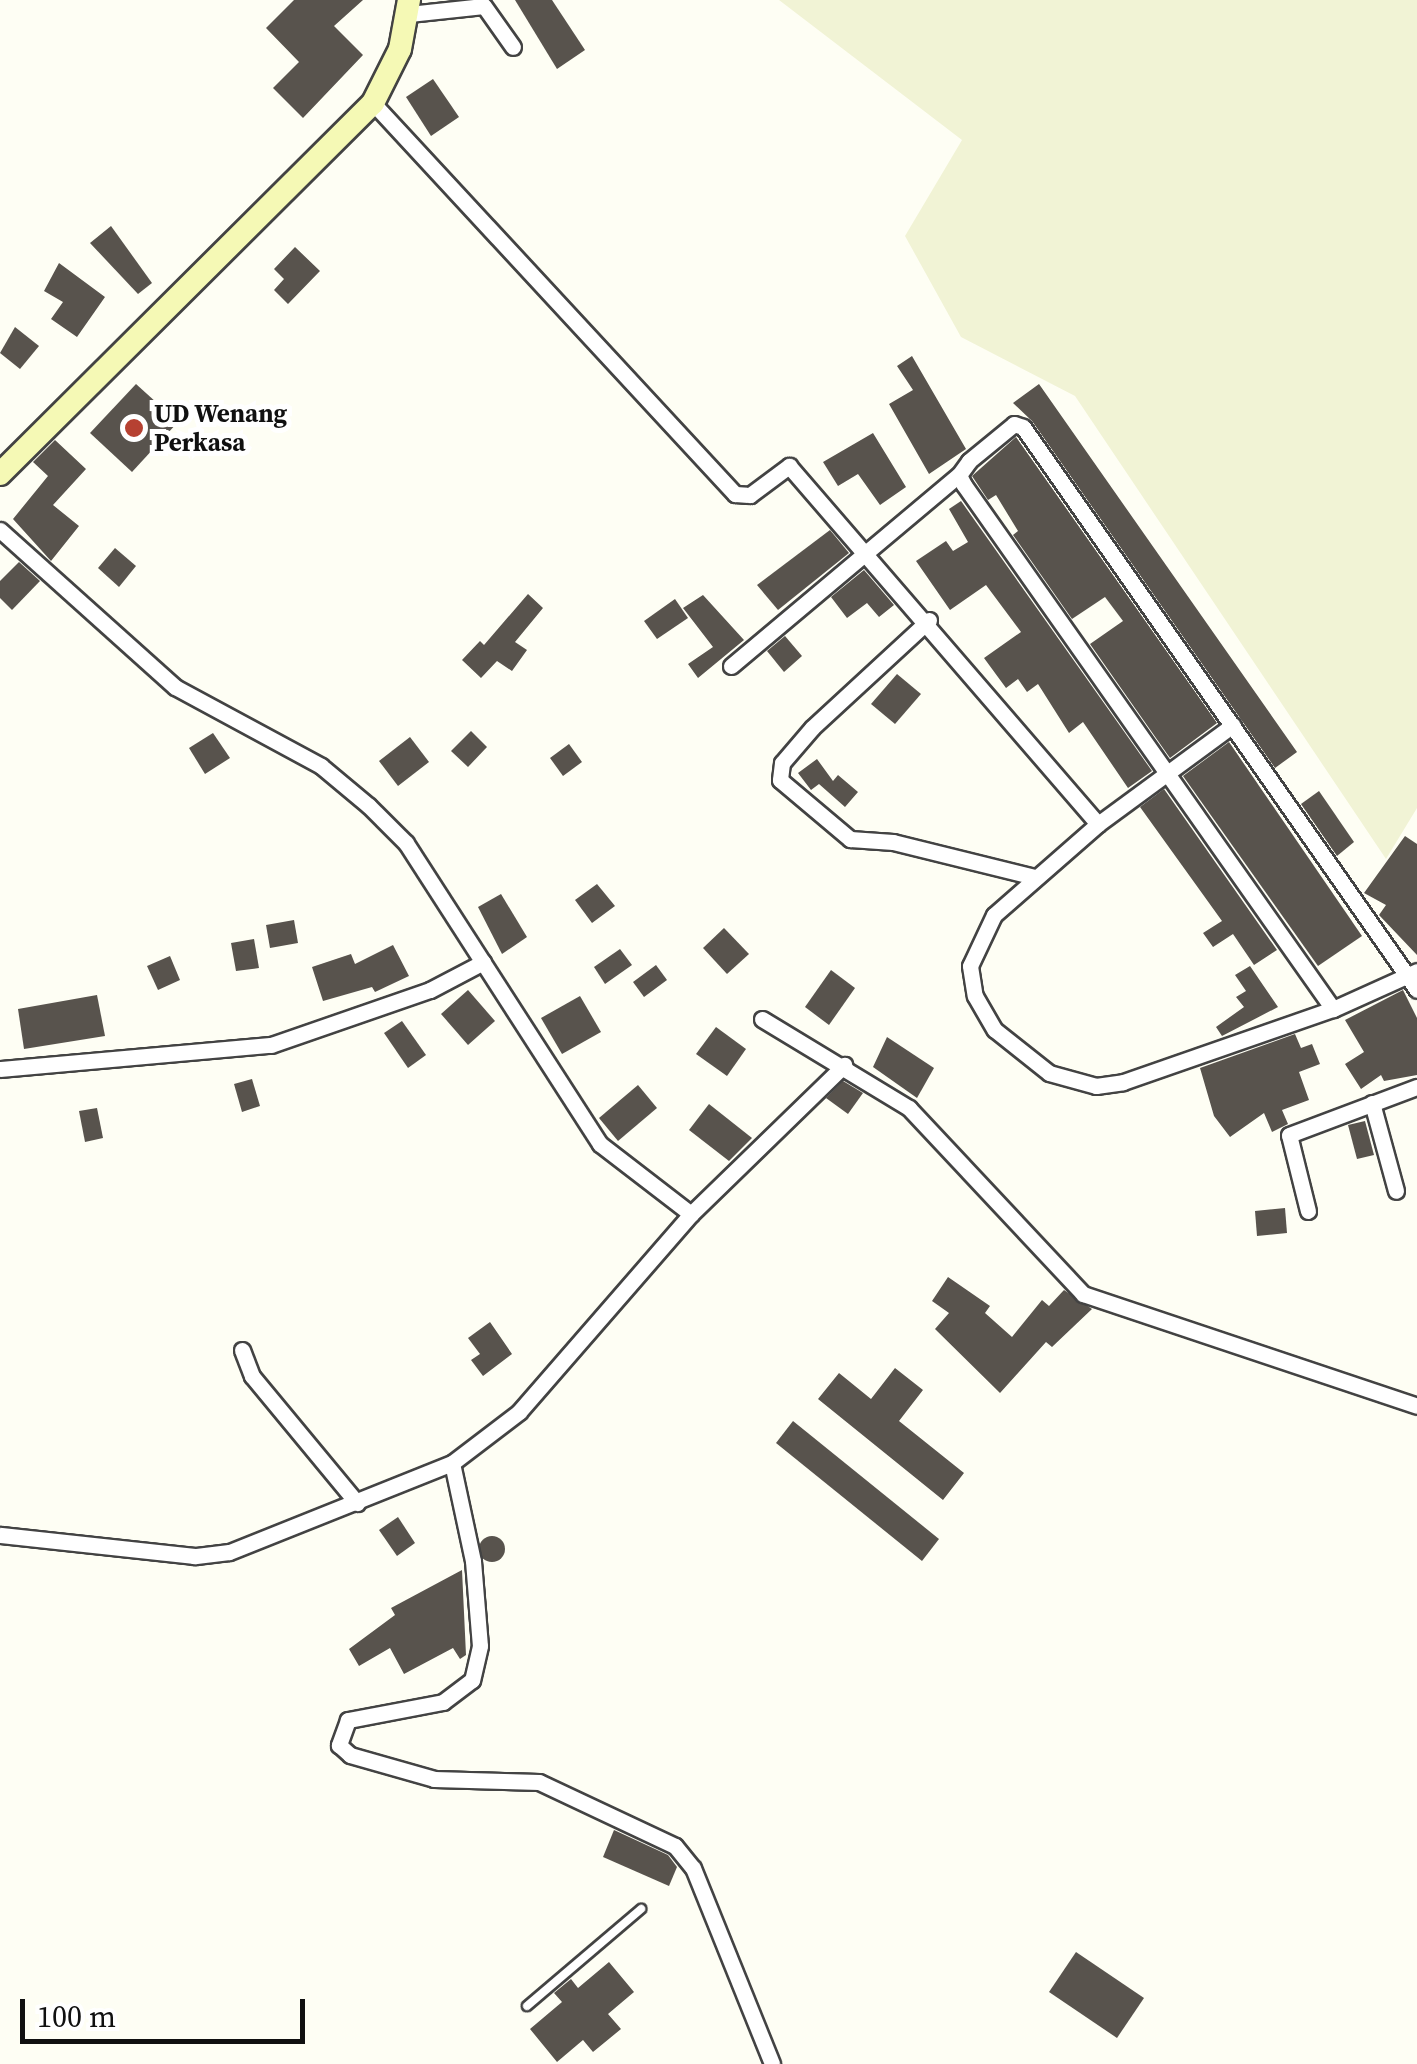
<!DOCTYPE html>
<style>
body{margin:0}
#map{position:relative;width:1417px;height:2064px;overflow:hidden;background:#fefef4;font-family:"Source Serif 4",serif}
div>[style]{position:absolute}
.farmland>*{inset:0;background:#f1f3d5}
.building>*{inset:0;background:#58534d}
.round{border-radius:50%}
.roads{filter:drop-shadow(2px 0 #434343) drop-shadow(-2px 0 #434343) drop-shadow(0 2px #434343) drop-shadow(0 -2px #434343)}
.service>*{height:8px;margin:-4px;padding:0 4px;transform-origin:4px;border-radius:4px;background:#fff}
.minor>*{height:15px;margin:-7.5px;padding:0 7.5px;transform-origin:7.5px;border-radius:7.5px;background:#fff}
.secondary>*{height:22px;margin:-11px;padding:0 11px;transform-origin:11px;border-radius:11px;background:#f5f9b5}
.dots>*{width:28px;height:28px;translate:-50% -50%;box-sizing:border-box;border:5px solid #fff;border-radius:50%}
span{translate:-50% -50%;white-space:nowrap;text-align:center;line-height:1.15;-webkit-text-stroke:10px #fff;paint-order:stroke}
.poi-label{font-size:25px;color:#101010;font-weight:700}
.left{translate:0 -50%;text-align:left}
.scale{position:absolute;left:20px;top:1999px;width:285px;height:45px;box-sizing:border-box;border:5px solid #101010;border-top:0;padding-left:12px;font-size:30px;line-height:35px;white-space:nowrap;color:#101010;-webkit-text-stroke:8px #fff;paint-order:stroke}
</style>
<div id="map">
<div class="farmland">
<div style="clip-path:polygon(779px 0,1417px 0,1417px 808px,1386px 859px,1075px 396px,961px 337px,905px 236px,962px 140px)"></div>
</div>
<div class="building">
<div style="clip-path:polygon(294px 0,363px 0,334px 26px,363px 55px,303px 118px,273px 88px,299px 62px,266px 28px)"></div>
<div style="clip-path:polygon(515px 0,552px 0,585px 50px,557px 69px)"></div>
<div style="clip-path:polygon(433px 79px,459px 117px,431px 136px,406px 97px)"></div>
<div style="clip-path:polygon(111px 226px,152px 283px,138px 294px,90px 243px)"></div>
<div style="clip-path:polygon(295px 247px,320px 271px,288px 304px,274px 290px,284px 279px,274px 269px)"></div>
<div style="clip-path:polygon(59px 263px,105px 297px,77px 337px,51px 319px,63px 302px,44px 291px)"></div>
<div style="clip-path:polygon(15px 327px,39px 346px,20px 369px,0 353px)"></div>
<div style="clip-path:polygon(912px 356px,966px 449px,929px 474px,889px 404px,913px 390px,897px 366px)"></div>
<div style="clip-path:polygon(136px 384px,178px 422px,132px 472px,90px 433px)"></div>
<div style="clip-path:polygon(1039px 384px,1297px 752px,1275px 768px,1032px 421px,1013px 403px)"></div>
<div style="clip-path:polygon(873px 433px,906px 487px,880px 505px,858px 474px,838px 486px,823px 462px)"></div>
<div style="clip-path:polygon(1016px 437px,1217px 723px,1170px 758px,1090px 644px,1123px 621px,1105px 597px,1072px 619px,1013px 535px,1018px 531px,996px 495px,988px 500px,972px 476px)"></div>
<div style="clip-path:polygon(55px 440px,86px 469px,53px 505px,79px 526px,51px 561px,13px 519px,48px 476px,33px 462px)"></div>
<div style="clip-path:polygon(961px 501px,1152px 771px,1128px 788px,1083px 722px,1069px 733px,1038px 684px,1027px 692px,1018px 679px,1006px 688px,984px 658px,1021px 632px,986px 585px,950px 610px,916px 561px,946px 541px,953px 551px,968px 542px,949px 509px)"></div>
<div style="clip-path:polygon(830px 530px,849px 553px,778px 610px,757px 585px)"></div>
<div style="clip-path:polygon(115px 548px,136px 566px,119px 587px,98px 568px)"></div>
<div style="clip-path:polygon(19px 562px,40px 581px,12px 610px,0 598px,0 581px)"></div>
<div style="clip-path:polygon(864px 570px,894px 605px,879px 617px,867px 603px,847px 618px,831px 597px)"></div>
<div style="clip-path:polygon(528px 594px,543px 608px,515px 642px,527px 650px,512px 671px,497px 661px,481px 678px,462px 660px,480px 641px,484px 645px)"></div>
<div style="clip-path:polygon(703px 595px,744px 640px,698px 678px,688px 664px,713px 647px,683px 608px)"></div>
<div style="clip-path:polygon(675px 599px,688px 618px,657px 639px,644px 621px)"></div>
<div style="clip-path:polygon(785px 636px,802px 656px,784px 672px,767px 651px)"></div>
<div style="clip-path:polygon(897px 674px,921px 694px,895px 724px,871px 704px)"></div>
<div style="clip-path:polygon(471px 731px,487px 747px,468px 767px,451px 751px)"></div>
<div style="clip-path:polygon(213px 733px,230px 758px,205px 774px,189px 748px)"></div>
<div style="clip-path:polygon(410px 737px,429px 762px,398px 786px,379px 761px)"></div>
<div style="clip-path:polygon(1229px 742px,1362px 936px,1318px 966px,1183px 776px)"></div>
<div style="clip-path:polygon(569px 744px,582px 762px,563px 776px,550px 758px)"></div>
<div style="clip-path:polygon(817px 759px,833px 781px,838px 775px,858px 792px,845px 807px,819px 784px,811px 790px,798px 773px)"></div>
<div style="clip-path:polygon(1164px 789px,1277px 950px,1254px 965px,1233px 934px,1213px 947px,1203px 933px,1222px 921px,1140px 807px)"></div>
<div style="clip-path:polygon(1319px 791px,1354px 842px,1337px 856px,1301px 804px)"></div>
<div style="clip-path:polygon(1405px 836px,1417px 844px,1417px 955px,1379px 915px,1386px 905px,1364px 893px)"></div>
<div style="clip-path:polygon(597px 884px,615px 906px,592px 923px,575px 900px)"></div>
<div style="clip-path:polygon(501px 894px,527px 937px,502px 954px,478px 907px)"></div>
<div style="clip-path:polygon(294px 920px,298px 943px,270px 948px,266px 925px)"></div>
<div style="clip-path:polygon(724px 928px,749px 954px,727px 974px,703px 948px)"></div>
<div style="clip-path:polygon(254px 939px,259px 968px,236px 971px,231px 943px)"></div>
<div style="clip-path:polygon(393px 945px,409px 976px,375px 992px,372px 987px,323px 1001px,312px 967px,351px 954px,355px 964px)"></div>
<div style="clip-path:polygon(620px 949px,632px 965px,605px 984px,594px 967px)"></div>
<div style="clip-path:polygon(170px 956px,180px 980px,158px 990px,147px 966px)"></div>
<div style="clip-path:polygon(656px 965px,667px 980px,644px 997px,633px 982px)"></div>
<div style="clip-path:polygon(1250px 966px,1278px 1007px,1222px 1036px,1216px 1027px,1244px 1007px,1236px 997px,1246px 991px,1235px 975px)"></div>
<div style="clip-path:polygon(831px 970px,855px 988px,829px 1025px,805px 1007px)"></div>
<div style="clip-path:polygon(468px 990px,495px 1021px,468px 1045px,441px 1014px)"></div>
<div style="clip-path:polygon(1403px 990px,1417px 1018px,1417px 1075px,1384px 1081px,1381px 1075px,1361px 1089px,1345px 1064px,1364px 1052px,1345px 1020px)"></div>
<div style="clip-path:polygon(97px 995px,105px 1036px,24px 1049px,18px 1009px)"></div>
<div style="clip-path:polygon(580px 996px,601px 1032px,562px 1054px,541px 1018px)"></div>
<div style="clip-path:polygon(402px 1021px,426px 1055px,408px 1068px,384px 1033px)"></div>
<div style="clip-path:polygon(716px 1027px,746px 1049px,727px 1076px,696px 1054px)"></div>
<div style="clip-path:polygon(1295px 1034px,1301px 1048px,1312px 1044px,1320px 1064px,1299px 1072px,1309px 1100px,1282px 1110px,1288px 1124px,1272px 1132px,1264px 1113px,1230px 1137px,1214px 1116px,1200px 1068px)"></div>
<div style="clip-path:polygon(887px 1037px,934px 1068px,917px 1098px,873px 1067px)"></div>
<div style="clip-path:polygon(252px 1079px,260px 1106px,242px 1112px,234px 1084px)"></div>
<div style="clip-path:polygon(843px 1081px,863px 1093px,848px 1114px,826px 1098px)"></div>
<div style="clip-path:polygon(638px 1085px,657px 1108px,618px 1141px,599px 1118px)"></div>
<div style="clip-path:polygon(709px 1104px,752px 1138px,729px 1161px,689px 1130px)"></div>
<div style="clip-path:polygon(97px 1108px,103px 1138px,85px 1142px,79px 1111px)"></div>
<div style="clip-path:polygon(1365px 1121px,1374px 1155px,1357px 1159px,1348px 1125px)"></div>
<div style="clip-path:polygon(1285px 1208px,1287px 1233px,1257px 1236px,1255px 1211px)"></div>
<div style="clip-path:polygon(948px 1277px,990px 1306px,985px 1313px,1012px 1337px,1042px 1300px,1049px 1306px,1064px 1290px,1092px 1309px,1052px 1347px,1046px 1342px,1000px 1393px,935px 1329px,949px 1313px,932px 1301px)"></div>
<div style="clip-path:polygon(490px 1322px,512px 1354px,483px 1376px,471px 1360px,480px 1354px,468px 1338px)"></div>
<div style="clip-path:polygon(895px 1368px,923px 1390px,899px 1421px,964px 1473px,943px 1500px,818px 1399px,839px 1373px,871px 1399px)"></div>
<div style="clip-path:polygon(793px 1421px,939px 1539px,922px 1561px,776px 1443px)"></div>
<div style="clip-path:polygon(398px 1517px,415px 1543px,397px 1556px,379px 1530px)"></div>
<div class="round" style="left:479px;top:1536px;width:26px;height:26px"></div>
<div style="clip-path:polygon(462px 1570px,466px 1655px,460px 1659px,453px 1648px,404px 1674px,390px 1648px,359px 1666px,349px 1649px,395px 1615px,391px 1608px)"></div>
<div style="clip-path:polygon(614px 1830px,668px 1855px,677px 1867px,669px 1886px,603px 1857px)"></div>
<div style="clip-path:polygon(1076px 1952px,1144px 1998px,1117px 2038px,1049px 1992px)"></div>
<div style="clip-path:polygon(609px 1962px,634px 1992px,608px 2014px,621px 2029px,593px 2052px,583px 2040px,557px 2062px,530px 2029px,562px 2002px,554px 1993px,571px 1979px,578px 1988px)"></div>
</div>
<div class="roads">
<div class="service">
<div style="left:527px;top:2006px;width:150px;rotate:-40.4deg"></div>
</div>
<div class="minor">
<div style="left:409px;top:14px;width:75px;rotate:-6.1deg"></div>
<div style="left:484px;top:6px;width:50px;rotate:54.7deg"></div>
<div style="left:373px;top:103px;width:533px;rotate:47.21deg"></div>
<div style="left:735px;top:494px;width:15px;rotate:4deg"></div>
<div style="left:750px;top:495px;width:49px;rotate:-36.6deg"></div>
<div style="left:789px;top:466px;width:473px;rotate:49.2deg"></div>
<div style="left:1098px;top:824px;width:167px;rotate:-36.3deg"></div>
<div style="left:0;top:530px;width:235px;rotate:41.9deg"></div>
<div style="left:175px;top:687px;width:166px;rotate:28.4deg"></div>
<div style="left:321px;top:766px;width:62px;rotate:39.8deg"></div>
<div style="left:369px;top:806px;width:52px;rotate:45deg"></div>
<div style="left:406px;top:843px;width:358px;rotate:57.2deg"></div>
<div style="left:600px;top:1144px;width:115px;rotate:37.6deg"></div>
<div style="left:691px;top:1214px;width:262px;rotate:131deg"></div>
<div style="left:519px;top:1412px;width:84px;rotate:142.7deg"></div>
<div style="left:452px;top:1463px;width:240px;rotate:158.2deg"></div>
<div style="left:229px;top:1552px;width:35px;rotate:173deg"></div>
<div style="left:194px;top:1556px;width:195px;rotate:-173.8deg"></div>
<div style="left:929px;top:620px;width:159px;rotate:137.3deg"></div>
<div style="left:812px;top:728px;width:46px;rotate:130.6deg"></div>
<div style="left:782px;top:763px;width:17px;rotate:97deg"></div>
<div style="left:780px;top:780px;width:92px;rotate:40.1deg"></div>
<div style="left:850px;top:839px;width:43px;rotate:4deg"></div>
<div style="left:893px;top:842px;width:145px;rotate:13.9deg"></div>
<div style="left:731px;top:666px;width:297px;rotate:-40deg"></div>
<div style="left:1098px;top:824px;width:138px;rotate:138.8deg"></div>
<div style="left:994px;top:915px;width:56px;rotate:115.2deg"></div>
<div style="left:970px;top:966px;width:30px;rotate:81deg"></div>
<div style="left:975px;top:996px;width:39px;rotate:60deg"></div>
<div style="left:995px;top:1030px;width:69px;rotate:38.5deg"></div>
<div style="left:1049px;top:1073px;width:49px;rotate:15.5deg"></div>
<div style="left:1096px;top:1086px;width:27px;rotate:-8deg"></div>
<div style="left:1123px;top:1082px;width:222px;rotate:-19.2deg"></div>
<div style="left:1333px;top:1009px;width:92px;rotate:-24.3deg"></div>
<div style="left:1333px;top:1009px;width:641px;rotate:-125.15deg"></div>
<div style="left:964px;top:485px;width:11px;rotate:-117deg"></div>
<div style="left:959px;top:475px;width:17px;rotate:-54deg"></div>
<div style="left:969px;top:461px;width:58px;rotate:-39.4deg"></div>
<div style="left:1014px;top:424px;width:9px;rotate:18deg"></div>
<div style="left:1023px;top:427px;width:687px;rotate:55.01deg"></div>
<div style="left:762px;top:1019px;width:172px;rotate:31.2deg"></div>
<div style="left:909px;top:1108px;width:255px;rotate:46.9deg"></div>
<div style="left:1083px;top:1294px;width:352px;rotate:18.5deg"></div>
<div style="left:0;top:1069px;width:272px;rotate:-5.1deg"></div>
<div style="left:271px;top:1045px;width:168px;rotate:-19.1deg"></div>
<div style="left:430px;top:990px;width:60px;rotate:-27.8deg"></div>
<div style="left:1372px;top:1103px;width:91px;rotate:74.7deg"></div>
<div style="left:1308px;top:1211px;width:78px;rotate:-104deg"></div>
<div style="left:1289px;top:1135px;width:137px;rotate:-20.6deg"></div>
<div style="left:691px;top:1214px;width:214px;rotate:-44.2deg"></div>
<div style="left:242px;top:1350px;width:28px;rotate:69deg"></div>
<div style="left:252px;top:1376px;width:165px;rotate:50.4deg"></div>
<div style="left:452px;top:1463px;width:100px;rotate:77.9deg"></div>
<div style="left:473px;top:1561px;width:85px;rotate:85.3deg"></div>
<div style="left:480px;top:1646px;width:35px;rotate:103deg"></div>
<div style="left:472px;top:1680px;width:36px;rotate:143deg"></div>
<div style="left:443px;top:1702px;width:97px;rotate:169.3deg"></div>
<div style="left:348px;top:1720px;width:27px;rotate:110deg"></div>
<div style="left:339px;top:1745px;width:15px;rotate:42deg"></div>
<div style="left:350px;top:1755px;width:87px;rotate:15.9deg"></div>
<div style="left:434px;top:1779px;width:105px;rotate:1.6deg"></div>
<div style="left:539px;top:1782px;width:150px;rotate:25.2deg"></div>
<div style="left:675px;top:1846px;width:28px;rotate:51deg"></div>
<div style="left:693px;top:1868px;width:211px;rotate:68deg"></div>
</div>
<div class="secondary">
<div style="left:0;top:474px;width:526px;rotate:-44.85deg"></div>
<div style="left:373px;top:103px;width:60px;rotate:-63.4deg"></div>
<div style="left:400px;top:49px;width:50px;rotate:-79.6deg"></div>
</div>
</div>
<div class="dots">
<div style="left:134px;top:428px;background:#b64132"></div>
</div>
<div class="poi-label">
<span class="left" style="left:154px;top:428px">UD Wenang<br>Perkasa</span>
</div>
<div class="scale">100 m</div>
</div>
